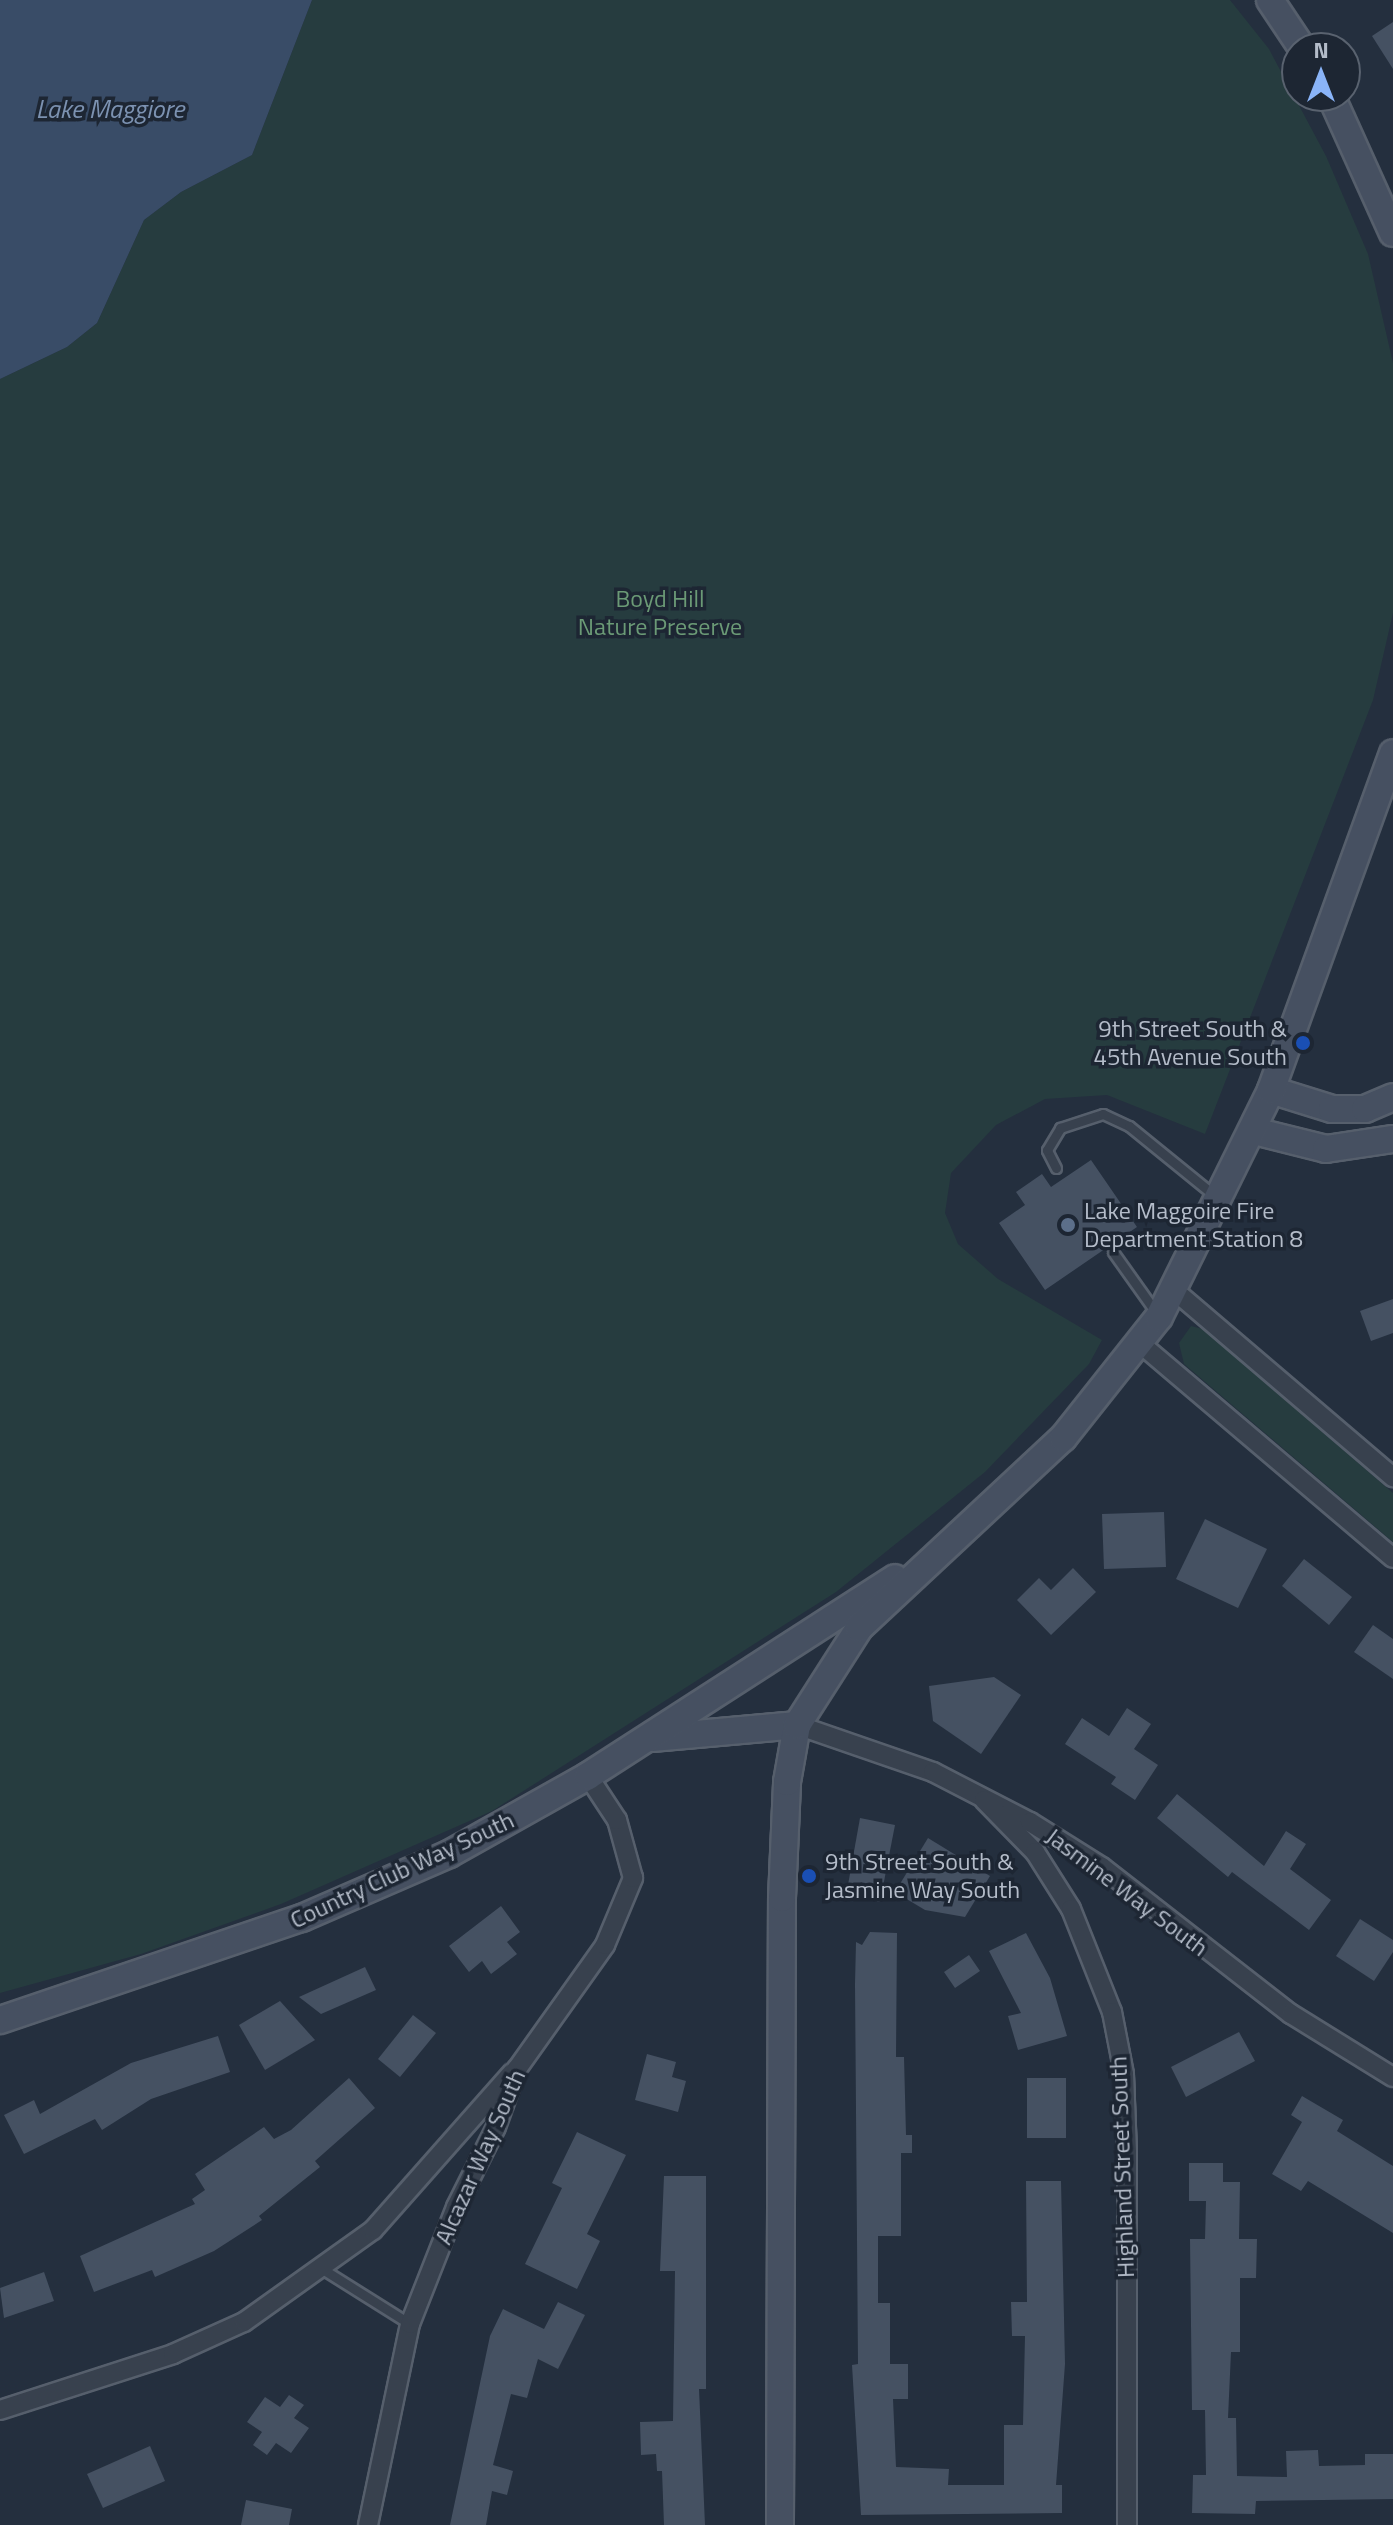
<!DOCTYPE html>
<style>
body{margin:0}
#map{position:relative;width:1393px;height:2525px;overflow:hidden;background:#242f3e;font-family:"Titillium Web",sans-serif}
div>[style]{position:absolute}
.green>*{inset:0;background:#263c3f}
.water>*{inset:0;background:#394c67}
.building>*{inset:0;background:#455162}
.roads{filter:drop-shadow(2px 0 #565f6c) drop-shadow(-2px 0 #565f6c) drop-shadow(0 2px #565f6c) drop-shadow(0 -2px #565f6c)}
.lane>*{height:9px;margin:-4.5px;padding:0 4.5px;transform-origin:4.5px;border-radius:4.5px;background:#38414e}
.street>*{height:18px;margin:-9px;padding:0 9px;transform-origin:9px;border-radius:9px;background:#38414e}
.secondary>*{height:26px;margin:-13px;padding:0 13px;transform-origin:13px;border-radius:13px;background:#465061}
.dots>*{width:22px;height:22px;translate:-50% -50%;box-sizing:border-box;border:4px solid #1d2633;border-radius:50%}
span{translate:-50% -50%;white-space:nowrap;text-align:center;line-height:1.15;-webkit-text-stroke:7px #1d2633;paint-order:stroke}
.park-label{font-size:24px;color:#6b9a76}
.poi-label{font-size:24px;color:#b4bcc9}
.right{translate:-100% -50%;text-align:right}
.left{translate:0 -50%;text-align:left}
.street-label{font-size:24px;color:#b4bcc9}
.water-label{font-size:26px;color:#7c92b1;font-style:italic}
.north{position:absolute;left:1281px;top:32px;width:80px;height:80px;box-sizing:border-box;background:#1d2633;border:2px solid #59626f;border-radius:50%;rotate:0deg;font-size:22px;font-weight:700;line-height:32px;text-align:center;color:#b4bcc9}
.north::after{content:'';display:block;margin:auto;width:28px;height:36px;background:#8ab4f8;clip-path:polygon(50% 0,100% 100%,50% 72%,0 100%)}
</style>
<div id="map">
<div class="green">
<div style="clip-path:polygon(312px 0,1230px 0,1269px 49px,1326px 156px,1368px 254px,1393px 363px,1393px 613px,1373px 700px,1205px 1134px,1107px 1095px,1045px 1099px,996px 1125px,951px 1173px,945px 1213px,958px 1244px,998px 1279px,1102px 1340px,1089px 1364px,985px 1472px,836px 1592px,492px 1811px,281px 1904px,141px 1954px,0 1993px,0 379px,67px 347px,97px 323px,144px 220px,181px 192px,252px 155px)"></div>
<div style="clip-path:polygon(1191px 1326px,1203px 1329px,1393px 1493px,1393px 1542px,1184px 1364px,1179px 1343px)"></div>
</div>
<div class="water">
<div style="clip-path:polygon(0 0,312px 0,252px 155px,181px 192px,144px 220px,97px 323px,67px 347px,0 379px)"></div>
</div>
<div class="building">
<div style="clip-path:polygon(1393px 22px,1393px 69px,1372px 36px)"></div>
<div style="clip-path:polygon(1091px 1160px,1137px 1227px,1045px 1290px,999px 1223px,1025px 1205px,1016px 1192px,1042px 1174px,1051px 1187px)"></div>
<div style="clip-path:polygon(1393px 1299px,1393px 1333px,1371px 1341px,1360px 1311px)"></div>
<div style="clip-path:polygon(1164px 1512px,1166px 1567px,1104px 1569px,1102px 1514px)"></div>
<div style="clip-path:polygon(1205px 1519px,1267px 1549px,1238px 1608px,1176px 1579px)"></div>
<div style="clip-path:polygon(1304px 1559px,1352px 1597px,1329px 1625px,1282px 1586px)"></div>
<div style="clip-path:polygon(1073px 1568px,1096px 1592px,1051px 1635px,1017px 1600px,1039px 1578px,1051px 1590px)"></div>
<div style="clip-path:polygon(1373px 1625px,1393px 1639px,1393px 1679px,1354px 1652px)"></div>
<div style="clip-path:polygon(994px 1677px,1021px 1695px,981px 1754px,933px 1721px,929px 1686px)"></div>
<div style="clip-path:polygon(1127px 1708px,1151px 1724px,1134px 1749px,1158px 1765px,1135px 1800px,1111px 1784px,1116px 1777px,1065px 1744px,1082px 1718px,1109px 1736px)"></div>
<div style="clip-path:polygon(1177px 1794px,1264px 1866px,1286px 1831px,1306px 1844px,1290px 1869px,1331px 1900px,1309px 1930px,1232px 1872px,1228px 1877px,1157px 1818px)"></div>
<div style="clip-path:polygon(860px 1818px,895px 1825px,880px 1902px,846px 1896px)"></div>
<div style="clip-path:polygon(928px 1838px,990px 1876px,965px 1917px,925px 1910px,895px 1892px)"></div>
<div style="clip-path:polygon(501px 1906px,520px 1932px,507px 1942px,517px 1954px,491px 1974px,482px 1961px,469px 1972px,449px 1946px)"></div>
<div style="clip-path:polygon(1360px 1919px,1393px 1940px,1393px 1952px,1374px 1981px,1336px 1956px)"></div>
<div style="clip-path:polygon(870px 1932px,897px 1933px,896px 2057px,904px 2057px,906px 2135px,912px 2135px,912px 2153px,901px 2153px,901px 2236px,878px 2236px,878px 2303px,890px 2303px,890px 2364px,908px 2364px,908px 2399px,893px 2399px,896px 2467px,949px 2469px,948px 2485px,1004px 2485px,1004px 2425px,1023px 2425px,1025px 2336px,1012px 2336px,1011px 2302px,1027px 2302px,1026px 2181px,1061px 2181px,1065px 2364px,1056px 2485px,1062px 2485px,1062px 2513px,861px 2515px,852px 2365px,858px 2364px,855px 1984px,856px 1942px,862px 1945px)"></div>
<div style="clip-path:polygon(1026px 1933px,1050px 1978px,1067px 2036px,1018px 2050px,1008px 2016px,1021px 2013px,989px 1951px)"></div>
<div style="clip-path:polygon(969px 1955px,980px 1971px,955px 1988px,944px 1972px)"></div>
<div style="clip-path:polygon(365px 1967px,376px 1990px,321px 2014px,299px 1997px)"></div>
<div style="clip-path:polygon(280px 2001px,315px 2040px,265px 2070px,239px 2025px)"></div>
<div style="clip-path:polygon(413px 2015px,436px 2033px,400px 2077px,378px 2059px)"></div>
<div style="clip-path:polygon(1239px 2032px,1255px 2061px,1186px 2097px,1171px 2067px)"></div>
<div style="clip-path:polygon(218px 2036px,230px 2072px,151px 2099px,102px 2130px,95px 2119px,24px 2154px,4px 2115px,34px 2100px,40px 2114px,131px 2063px)"></div>
<div style="clip-path:polygon(647px 2054px,676px 2062px,672px 2077px,686px 2081px,678px 2112px,635px 2100px)"></div>
<div style="clip-path:polygon(349px 2078px,375px 2108px,315px 2161px,320px 2167px,259px 2216px,262px 2220px,214px 2251px,155px 2277px,152px 2270px,94px 2292px,80px 2256px,195px 2204px,192px 2199px,205px 2190px,195px 2174px,264px 2127px,274px 2139px,291px 2130px)"></div>
<div style="clip-path:polygon(1027px 2078px,1066px 2078px,1066px 2138px,1027px 2138px)"></div>
<div style="clip-path:polygon(1302px 2096px,1343px 2120px,1337px 2131px,1393px 2166px,1393px 2233px,1308px 2181px,1301px 2191px,1272px 2174px,1302px 2122px,1291px 2115px)"></div>
<div style="clip-path:polygon(577px 2132px,626px 2155px,587px 2234px,600px 2241px,577px 2289px,525px 2264px,562px 2188px,552px 2183px)"></div>
<div style="clip-path:polygon(1189px 2163px,1223px 2163px,1223px 2182px,1240px 2182px,1239px 2239px,1257px 2239px,1256px 2278px,1240px 2278px,1240px 2352px,1231px 2352px,1228px 2418px,1236px 2418px,1237px 2476px,1287px 2477px,1286px 2451px,1318px 2450px,1319px 2466px,1365px 2465px,1365px 2454px,1393px 2454px,1393px 2499px,1256px 2501px,1255px 2514px,1192px 2513px,1193px 2475px,1206px 2475px,1205px 2410px,1192px 2410px,1190px 2239px,1205px 2239px,1206px 2201px,1189px 2201px)"></div>
<div style="clip-path:polygon(664px 2176px,706px 2176px,706px 2389px,699px 2389px,705px 2525px,664px 2525px,662px 2471px,657px 2471px,656px 2454px,641px 2455px,640px 2422px,673px 2421px,675px 2271px,660px 2271px)"></div>
<div style="clip-path:polygon(44px 2272px,54px 2301px,4px 2318px,0 2288px)"></div>
<div style="clip-path:polygon(558px 2302px,585px 2315px,558px 2369px,538px 2359px,527px 2398px,511px 2394px,493px 2465px,513px 2471px,507px 2495px,492px 2491px,486px 2525px,450px 2525px,490px 2336px,503px 2309px,544px 2329px)"></div>
<div style="clip-path:polygon(289px 2395px,304px 2405px,294px 2418px,309px 2428px,291px 2453px,276px 2443px,267px 2455px,253px 2445px,262px 2432px,247px 2422px,265px 2397px,280px 2407px)"></div>
<div style="clip-path:polygon(150px 2446px,165px 2481px,103px 2508px,87px 2474px)"></div>
<div style="clip-path:polygon(246px 2500px,292px 2509px,289px 2525px,241px 2525px)"></div>
</div>
<div class="roads">
<div class="lane">
<div style="left:1056px;top:1168px;width:20px;rotate:-117deg"></div>
<div style="left:1047px;top:1150px;width:26px;rotate:-59deg"></div>
<div style="left:1060px;top:1128px;width:45px;rotate:-18deg"></div>
<div style="left:1103px;top:1114px;width:29px;rotate:25deg"></div>
<div style="left:1129px;top:1126px;width:111px;rotate:39.1deg"></div>
<div style="left:1113px;top:1252px;width:76px;rotate:54.6deg"></div>
<div style="left:324px;top:2270px;width:102px;rotate:32.1deg"></div>
</div>
<div class="street">
<div style="left:1175px;top:1291px;width:287px;rotate:40.5deg"></div>
<div style="left:1142px;top:1345px;width:329px;rotate:40.3deg"></div>
<div style="left:797px;top:1725px;width:144px;rotate:19.1deg"></div>
<div style="left:933px;top:1772px;width:109px;rotate:27.3deg"></div>
<div style="left:1030px;top:1822px;width:85px;rotate:32deg"></div>
<div style="left:1102px;top:1867px;width:239px;rotate:37.9deg"></div>
<div style="left:1291px;top:2014px;width:120px;rotate:31.7deg"></div>
<div style="left:984px;top:1800px;width:73px;rotate:45.6deg"></div>
<div style="left:1035px;top:1852px;width:67px;rotate:57.7deg"></div>
<div style="left:1071px;top:1909px;width:111px;rotate:68.3deg"></div>
<div style="left:1112px;top:2012px;width:63px;rotate:79deg"></div>
<div style="left:1124px;top:2074px;width:79px;rotate:87.8deg"></div>
<div style="left:1127px;top:2153px;width:372px;rotate:90deg"></div>
<div style="left:0;top:2410px;width:182px;rotate:-17.9deg"></div>
<div style="left:173px;top:2354px;width:78px;rotate:-24.3deg"></div>
<div style="left:244px;top:2322px;width:158px;rotate:-35.5deg"></div>
<div style="left:373px;top:2230px;width:210px;rotate:-48.5deg"></div>
<div style="left:368px;top:2525px;width:205px;rotate:-78.2deg"></div>
<div style="left:410px;top:2324px;width:126px;rotate:-68.5deg"></div>
<div style="left:456px;top:2207px;width:89px;rotate:-63.4deg"></div>
<div style="left:496px;top:2127px;width:62px;rotate:-70.1deg"></div>
<div style="left:517px;top:2069px;width:152px;rotate:-54.6deg"></div>
<div style="left:605px;top:1945px;width:73px;rotate:-67.3deg"></div>
<div style="left:633px;top:1878px;width:60px;rotate:-105.4deg"></div>
<div style="left:617px;top:1820px;width:53px;rotate:-123.4deg"></div>
</div>
<div class="secondary">
<div style="left:1270px;top:0;width:58px;rotate:56.3deg"></div>
<div style="left:1331px;top:96px;width:150px;rotate:65.7deg"></div>
<div style="left:1271px;top:1090px;width:64px;rotate:17.3deg"></div>
<div style="left:1332px;top:1109px;width:33px"></div>
<div style="left:1365px;top:1109px;width:30px;rotate:-23deg"></div>
<div style="left:1254px;top:1131px;width:74px;rotate:14deg"></div>
<div style="left:1326px;top:1149px;width:68px;rotate:-8.5deg"></div>
<div style="left:652px;top:1738px;width:146px;rotate:-5.1deg"></div>
<div style="left:0;top:2020px;width:319px;rotate:-18.7deg"></div>
<div style="left:302px;top:1918px;width:160px;rotate:-23.5deg"></div>
<div style="left:449px;top:1854px;width:159px;rotate:-29.3deg"></div>
<div style="left:588px;top:1776px;width:365px;rotate:-32.8deg"></div>
<div style="left:780px;top:2525px;width:627px;rotate:-89.82deg"></div>
<div style="left:782px;top:1898px;width:116px;rotate:-87.5deg"></div>
<div style="left:787px;top:1782px;width:58px;rotate:-80deg"></div>
<div style="left:797px;top:1725px;width:115px;rotate:-57.4deg"></div>
<div style="left:859px;top:1628px;width:279px;rotate:-43deg"></div>
<div style="left:1063px;top:1438px;width:154px;rotate:-51.6deg"></div>
<div style="left:1159px;top:1317px;width:253px;rotate:-63.7deg"></div>
<div style="left:1271px;top:1090px;width:358px;rotate:-70.1deg"></div>
</div>
</div>
<div class="dots">
<div style="left:1303px;top:1043px;background:#1a4fb4"></div>
<div style="left:1068px;top:1225px;background:#5c6f8a"></div>
<div style="left:809px;top:1876px;background:#1a4fb4"></div>
</div>
<div class="park-label">
<span style="left:660px;top:613px">Boyd Hill<br>Nature Preserve</span>
</div>
<div class="poi-label">
<span class="right" style="left:1287px;top:1043px">9th Street South &amp;<br>45th Avenue South</span>
<span class="left" style="left:1084px;top:1225px">Lake Maggoire Fire<br>Department Station 8</span>
<span class="left" style="left:825px;top:1876px">9th Street South &amp;<br>Jasmine Way South</span>
</div>
<div class="street-label">
<span style="left:402px;top:1870px;rotate:-25deg">Country Club Way South</span>
<span style="left:1127px;top:1892px;rotate:37deg">Jasmine Way South</span>
<span style="left:480px;top:2157px;rotate:-66deg">Alcazar Way South</span>
<span style="left:1122px;top:2167px;rotate:-92deg">Highland Street South</span>
</div>
<div class="water-label">
<span style="left:110px;top:109px">Lake Maggiore</span>
</div>
<div class="north">N</div>
</div>
